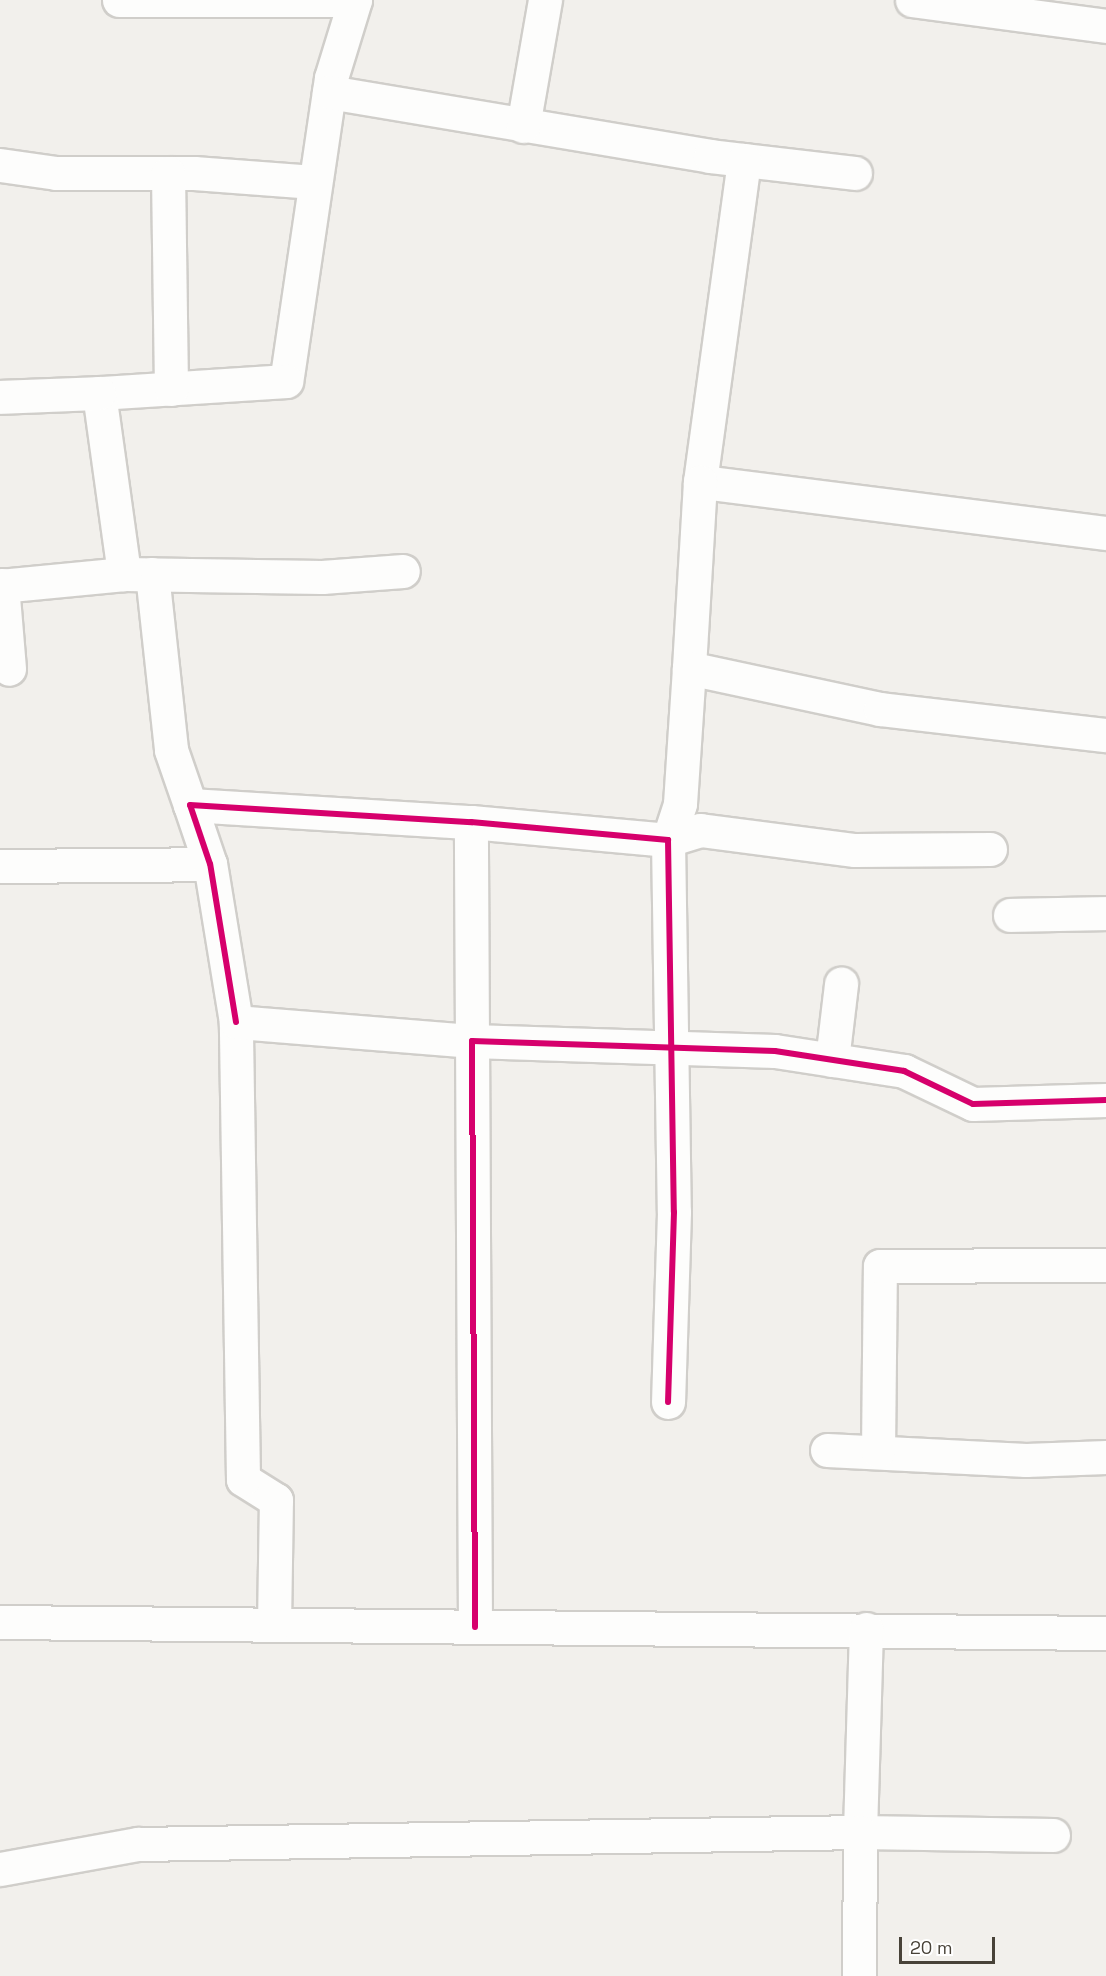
<!DOCTYPE html>
<style>
body{margin:0}
#map{position:relative;width:1106px;height:1976px;overflow:hidden;background:#f2f0ec;font-family:"Space Grotesk",sans-serif}
div>[style]{position:absolute}
.roads{filter:drop-shadow(2px 0 #d0ceca) drop-shadow(-2px 0 #d0ceca) drop-shadow(0 2px #d0ceca) drop-shadow(0 -2px #d0ceca)}
.minor>*{height:33px;margin:-16.5px;padding:0 16.5px;transform-origin:16.5px;border-radius:16.5px;background:#fdfdfc}
.cycleway>*{height:6px;margin:-3px;padding:0 3px;transform-origin:3px;border-radius:3px;background:#d6006c}
span{translate:-50% -50%;white-space:nowrap;text-align:center;line-height:1.15;-webkit-text-stroke:5px #fff;paint-order:stroke}
.scale{position:absolute;left:899px;top:1937px;width:96px;height:27px;box-sizing:border-box;border:3px solid #484238;border-top:0;padding-left:8px;font-size:18px;line-height:21px;white-space:nowrap;color:#484238;-webkit-text-stroke:4px #fff;paint-order:stroke}
</style>
<div id="map">
<div class="roads">
<div class="minor">
<div style="left:119px;top:0;width:236px"></div>
<div style="left:355px;top:0;width:82px;rotate:107.1deg"></div>
<div style="left:331px;top:78px;width:306px;rotate:98.4deg"></div>
<div style="left:286px;top:381px;width:187px;rotate:176.3deg"></div>
<div style="left:99px;top:393px;width:183px;rotate:82.1deg"></div>
<div style="left:124px;top:574px;width:198px;rotate:0.9deg"></div>
<div style="left:322px;top:577px;width:81px;rotate:-4.2deg"></div>
<div style="left:912px;top:0;width:196px;rotate:7.6deg"></div>
<div style="left:329px;top:92px;width:386px;rotate:9.5deg"></div>
<div style="left:710px;top:156px;width:146px;rotate:6.7deg"></div>
<div style="left:523px;top:126px;width:128px;rotate:-80.1deg"></div>
<div style="left:0;top:165px;width:57px;rotate:8.1deg"></div>
<div style="left:56px;top:173px;width:138px"></div>
<div style="left:194px;top:173px;width:120px;rotate:4.3deg"></div>
<div style="left:168px;top:173px;width:216px;rotate:89.2deg"></div>
<div style="left:0;top:397px;width:99px;rotate:-2.3deg"></div>
<div style="left:700px;top:482px;width:325px;rotate:-82.2deg"></div>
<div style="left:1106px;top:533px;width:409px;rotate:-172.8deg"></div>
<div style="left:700px;top:482px;width:186px;rotate:93.4deg"></div>
<div style="left:689px;top:668px;width:195px;rotate:12.1deg"></div>
<div style="left:880px;top:709px;width:227px;rotate:6.6deg"></div>
<div style="left:152px;top:574px;width:177px;rotate:83.8deg"></div>
<div style="left:171px;top:750px;width:58px;rotate:70.9deg"></div>
<div style="left:2px;top:585px;width:84px;rotate:85.2deg"></div>
<div style="left:0;top:586px;width:125px;rotate:-5.5deg"></div>
<div style="left:689px;top:668px;width:136px;rotate:93.8deg"></div>
<div style="left:680px;top:804px;width:38px;rotate:108deg"></div>
<div style="left:668px;top:840px;width:34px;rotate:-17deg"></div>
<div style="left:700px;top:830px;width:156px;rotate:7.4deg"></div>
<div style="left:855px;top:850px;width:135px;rotate:-0.4deg"></div>
<div style="left:0;top:866px;width:210px;rotate:-0.5deg"></div>
<div style="left:1010px;top:915px;width:96px;rotate:-1.2deg"></div>
<div style="left:236px;top:1022px;width:160px;rotate:-99.3deg"></div>
<div style="left:210px;top:864px;width:62px;rotate:-108.7deg"></div>
<div style="left:190px;top:805px;width:282px;rotate:3.5deg"></div>
<div style="left:471px;top:822px;width:198px;rotate:5.2deg"></div>
<div style="left:668px;top:840px;width:372px;rotate:89.1deg"></div>
<div style="left:674px;top:1212px;width:190px;rotate:91.8deg"></div>
<div style="left:832px;top:1060px;width:77px;rotate:-83.2deg"></div>
<div style="left:827px;top:1450px;width:199px;rotate:2.9deg"></div>
<div style="left:1026px;top:1460px;width:80px;rotate:-2.1deg"></div>
<div style="left:878px;top:1451px;width:185px;rotate:-89.4deg"></div>
<div style="left:880px;top:1266px;width:226px;rotate:-0.3deg"></div>
<div style="left:0;top:1622px;width:1106px;rotate:0.57deg"></div>
<div style="left:274px;top:1625px;width:125px;rotate:-89.1deg"></div>
<div style="left:276px;top:1500px;width:39px;rotate:-148deg"></div>
<div style="left:243px;top:1479px;width:457px;rotate:-90.9deg"></div>
<div style="left:236px;top:1022px;width:237px;rotate:4.6deg"></div>
<div style="left:472px;top:1041px;width:219px;rotate:-90.3deg"></div>
<div style="left:475px;top:1627px;width:586px;rotate:-90.29deg"></div>
<div style="left:472px;top:1041px;width:303px;rotate:1.9deg"></div>
<div style="left:775px;top:1051px;width:131px;rotate:8.8deg"></div>
<div style="left:904px;top:1071px;width:76px;rotate:25.6deg"></div>
<div style="left:973px;top:1104px;width:133px;rotate:-1.7deg"></div>
<div style="left:866px;top:1629px;width:203px;rotate:91.7deg"></div>
<div style="left:860px;top:1832px;width:193px;rotate:0.9deg"></div>
<div style="left:0;top:1869px;width:140px;rotate:-10.3deg"></div>
<div style="left:138px;top:1844px;width:722px;rotate:-0.95deg"></div>
<div style="left:860px;top:1832px;width:144px;rotate:90.4deg"></div>
</div>
</div>
<div class="cycleway">
<div style="left:236px;top:1022px;width:160px;rotate:-99.3deg"></div>
<div style="left:210px;top:864px;width:62px;rotate:-108.7deg"></div>
<div style="left:190px;top:805px;width:282px;rotate:3.5deg"></div>
<div style="left:471px;top:822px;width:198px;rotate:5.2deg"></div>
<div style="left:668px;top:840px;width:372px;rotate:89.1deg"></div>
<div style="left:674px;top:1212px;width:190px;rotate:91.8deg"></div>
<div style="left:475px;top:1627px;width:586px;rotate:-90.29deg"></div>
<div style="left:472px;top:1041px;width:303px;rotate:1.9deg"></div>
<div style="left:775px;top:1051px;width:131px;rotate:8.8deg"></div>
<div style="left:904px;top:1071px;width:76px;rotate:25.6deg"></div>
<div style="left:973px;top:1104px;width:133px;rotate:-1.7deg"></div>
</div>
<div class="scale">20 m</div>
</div>
